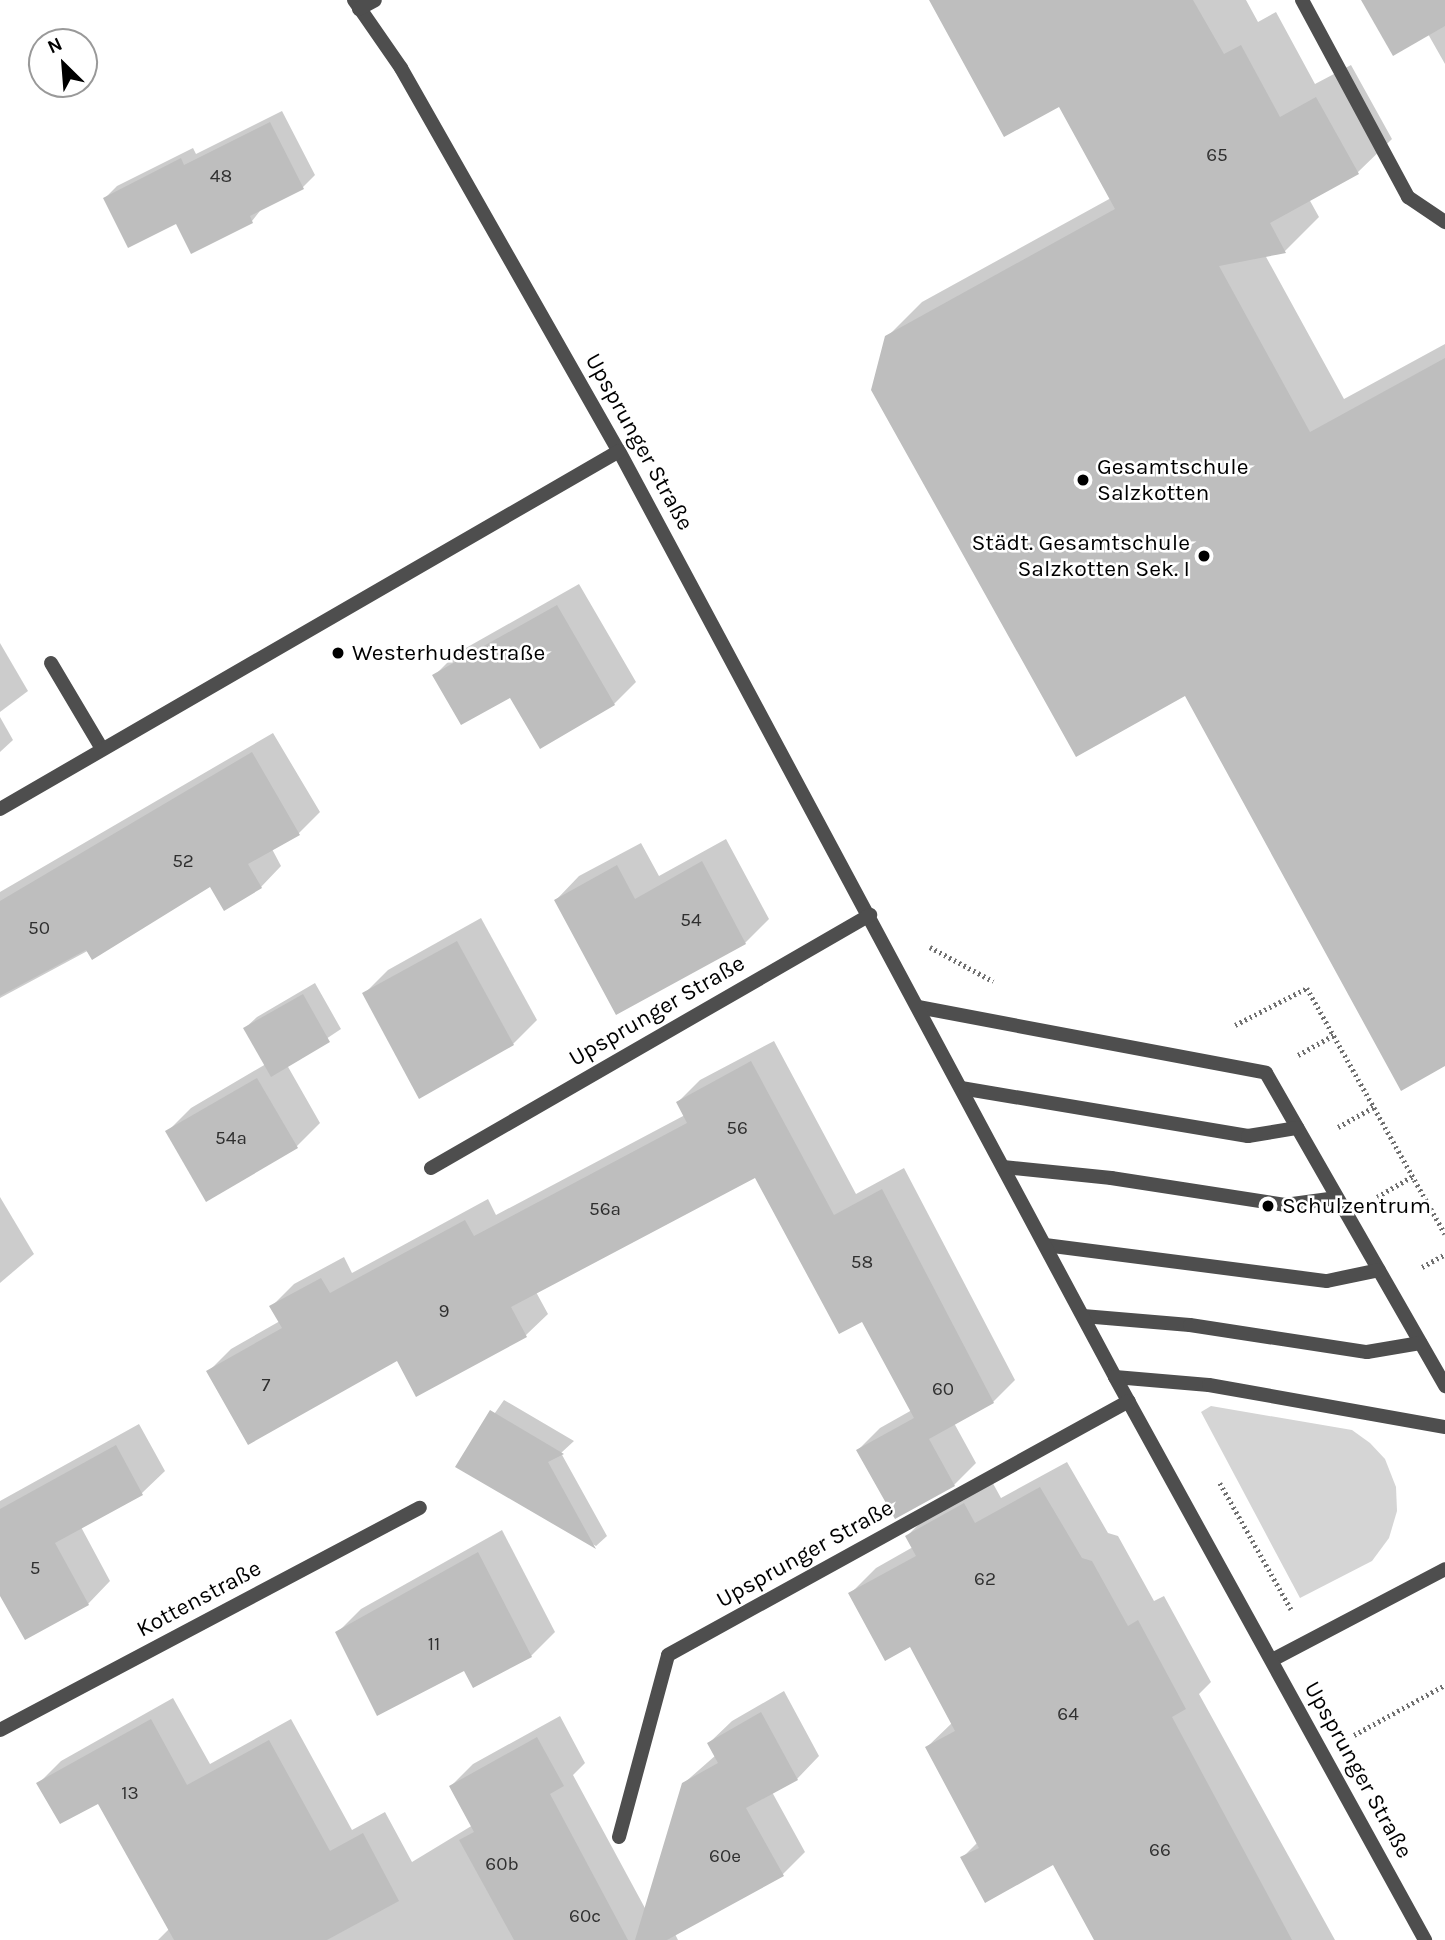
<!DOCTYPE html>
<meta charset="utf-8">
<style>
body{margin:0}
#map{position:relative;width:1445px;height:1940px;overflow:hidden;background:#fff;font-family:Karla,sans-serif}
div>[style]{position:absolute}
.green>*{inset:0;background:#d5d5d5}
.shadow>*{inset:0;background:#0003}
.building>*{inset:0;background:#bebebe}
.path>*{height:4.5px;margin-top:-2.25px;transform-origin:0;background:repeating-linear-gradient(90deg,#707070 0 2px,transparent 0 5.5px)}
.service>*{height:14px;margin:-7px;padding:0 7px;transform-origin:7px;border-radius:7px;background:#4e4e4e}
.minor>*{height:14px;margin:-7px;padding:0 7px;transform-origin:7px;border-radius:7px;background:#4e4e4e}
.dots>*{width:19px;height:19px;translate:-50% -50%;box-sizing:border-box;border:4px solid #fff;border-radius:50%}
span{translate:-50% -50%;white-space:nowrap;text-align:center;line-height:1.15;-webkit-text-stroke:5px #fff;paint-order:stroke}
.number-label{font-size:19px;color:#303030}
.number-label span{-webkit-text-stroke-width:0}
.street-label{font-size:23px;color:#000}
.poi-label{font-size:23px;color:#000}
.left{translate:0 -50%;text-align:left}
.right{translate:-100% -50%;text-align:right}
.north{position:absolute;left:28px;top:28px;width:70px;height:70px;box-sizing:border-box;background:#fff;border:2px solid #999;border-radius:50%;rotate:335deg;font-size:19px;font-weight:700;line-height:28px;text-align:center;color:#000}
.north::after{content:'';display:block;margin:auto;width:24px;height:32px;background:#000;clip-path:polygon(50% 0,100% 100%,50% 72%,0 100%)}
</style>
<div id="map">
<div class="green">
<div style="clip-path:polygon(1211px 1406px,1352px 1430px,1370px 1443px,1385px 1459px,1396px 1487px,1397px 1511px,1389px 1538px,1372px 1561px,1300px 1598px,1201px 1412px)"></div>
</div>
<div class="shadow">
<div style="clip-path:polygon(931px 0,1246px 0,1258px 22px,1276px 12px,1315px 84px,1351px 65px,1392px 139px,1357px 173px,1309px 199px,1319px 217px,1285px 251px,1265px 255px,1344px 399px,1445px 344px,1445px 1064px,1186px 694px,887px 337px,922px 302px,1111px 198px,1060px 105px)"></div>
<div style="clip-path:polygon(1363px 0,1445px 0,1445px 64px,1428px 34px)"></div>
<div style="clip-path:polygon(282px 111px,315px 175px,303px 187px,263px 207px,252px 221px,192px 252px,177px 222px,105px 198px,117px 186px,193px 148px,196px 154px)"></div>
<div style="clip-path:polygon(579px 584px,636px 682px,614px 704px,541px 746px,511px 695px,435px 675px,457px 653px)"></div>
<div style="clip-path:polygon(0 643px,28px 691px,0 712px)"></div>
<div style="clip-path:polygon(0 717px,13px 740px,0 752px)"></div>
<div style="clip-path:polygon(273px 733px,320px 812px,299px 833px,272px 849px,281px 866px,261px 887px,210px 885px,0 998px,0 892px)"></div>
<div style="clip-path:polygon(726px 839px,769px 919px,745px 943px,556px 900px,579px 876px,641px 843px,659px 876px)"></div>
<div style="clip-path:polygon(481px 918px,537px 1020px,513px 1044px,364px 994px,388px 970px)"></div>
<div style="clip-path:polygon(315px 983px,341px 1029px,287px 1065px,320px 1123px,296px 1147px,167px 1132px,191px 1108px,266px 1064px,245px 1028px,257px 1017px)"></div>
<div style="clip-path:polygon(774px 1041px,856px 1194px,904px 1168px,1015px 1380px,993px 1402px,954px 1423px,976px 1463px,954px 1485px,858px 1450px,880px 1428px,912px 1410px,862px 1319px,756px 1176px,536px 1292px,548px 1314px,526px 1335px,398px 1359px,209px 1371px,231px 1349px,280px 1321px,272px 1306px,294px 1284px,344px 1257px,352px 1273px,488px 1199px,496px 1215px,685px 1115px,678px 1102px,700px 1080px)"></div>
<div style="clip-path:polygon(0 1197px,34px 1254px,0 1283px)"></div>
<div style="clip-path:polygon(504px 1400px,574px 1441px,561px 1453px,607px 1536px,596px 1546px,458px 1466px)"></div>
<div style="clip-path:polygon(139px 1424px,165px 1471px,142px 1493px,81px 1527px,110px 1581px,88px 1604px,0 1592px,0 1501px)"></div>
<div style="clip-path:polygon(1067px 1462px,1108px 1533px,1118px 1536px,1154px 1601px,1164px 1596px,1211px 1682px,1199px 1694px,1335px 1940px,1158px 1940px,1053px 1863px,962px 1858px,978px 1842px,927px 1747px,953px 1722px,911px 1644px,850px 1594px,876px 1568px,913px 1547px,907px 1536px,933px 1510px,990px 1478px,1001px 1498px)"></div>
<div style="clip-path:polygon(502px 1530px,555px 1632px,531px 1656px,465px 1669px,337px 1633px,361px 1609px)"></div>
<div style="clip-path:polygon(784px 1691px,819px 1756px,797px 1779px,772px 1792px,805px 1852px,783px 1874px,675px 1934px,678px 1940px,158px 1940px,169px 1929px,98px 1801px,39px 1783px,61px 1761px,173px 1698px,210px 1764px,291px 1719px,352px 1830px,385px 1812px,412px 1862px,473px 1825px,451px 1786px,473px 1764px,560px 1716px,585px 1763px,573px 1775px,646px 1910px,683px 1784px,716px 1755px,709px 1743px,732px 1721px)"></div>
</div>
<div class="building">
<div style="clip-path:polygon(929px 0,1193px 0,1224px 54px,1241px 45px,1280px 117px,1316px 97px,1359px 174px,1270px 223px,1286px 253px,1219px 266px,1310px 432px,1445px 358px,1445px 1066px,1401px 1091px,1185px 696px,1076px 757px,871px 390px,885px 336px,1115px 209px,1059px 107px,1004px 137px)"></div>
<div style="clip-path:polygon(1361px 0,1445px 0,1445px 26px,1393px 56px)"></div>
<div style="clip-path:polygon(270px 122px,304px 189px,250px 216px,253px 223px,191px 254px,176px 224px,128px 248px,103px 198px,181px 158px,184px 165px)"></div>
<div style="clip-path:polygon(557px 605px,615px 705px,540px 749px,510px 698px,461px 725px,432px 675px)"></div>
<div style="clip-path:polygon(252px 752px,300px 835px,248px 864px,262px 888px,224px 911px,210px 887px,92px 960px,86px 950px,0 996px,0 901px)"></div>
<div style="clip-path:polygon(702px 861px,746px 944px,616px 1015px,554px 900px,617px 865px,635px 899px)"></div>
<div style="clip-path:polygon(457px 941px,514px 1045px,419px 1099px,362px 993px)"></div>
<div style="clip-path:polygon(303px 994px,330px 1042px,271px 1077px,243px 1028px)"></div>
<div style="clip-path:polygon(751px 1061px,834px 1215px,882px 1189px,994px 1403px,929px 1439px,955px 1486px,895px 1519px,856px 1450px,914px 1418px,862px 1322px,839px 1334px,755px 1178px,511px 1307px,527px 1337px,416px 1397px,397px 1361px,248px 1445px,206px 1371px,282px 1328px,269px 1306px,321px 1278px,330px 1293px,465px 1220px,474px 1236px,687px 1123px,676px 1102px)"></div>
<div style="clip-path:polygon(257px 1078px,298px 1148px,206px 1202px,165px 1131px)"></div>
<div style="clip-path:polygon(490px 1410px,564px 1454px,548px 1462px,596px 1549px,455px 1467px)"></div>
<div style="clip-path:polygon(116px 1445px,143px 1495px,55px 1543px,89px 1605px,25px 1640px,0 1596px,0 1509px)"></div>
<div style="clip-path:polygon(1040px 1487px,1082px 1558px,1092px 1561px,1128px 1626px,1138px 1620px,1186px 1709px,1172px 1717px,1292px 1940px,1094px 1940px,1053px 1865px,985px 1903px,960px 1857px,979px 1848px,925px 1747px,955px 1731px,910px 1647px,885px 1661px,848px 1593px,916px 1556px,905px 1536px,964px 1503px,975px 1523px)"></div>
<div style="clip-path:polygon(478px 1552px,532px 1657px,473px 1688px,464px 1671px,377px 1716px,335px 1632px)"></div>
<div style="clip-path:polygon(761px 1712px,798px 1780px,746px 1808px,784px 1876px,667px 1940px,635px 1940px,682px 1783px,718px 1763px,707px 1743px)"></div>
<div style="clip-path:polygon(151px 1719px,187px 1785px,269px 1740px,330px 1851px,363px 1833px,399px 1901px,327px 1940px,174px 1940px,98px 1804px,60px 1824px,36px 1783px)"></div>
<div style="clip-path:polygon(537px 1737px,564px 1786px,550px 1794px,628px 1940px,514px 1940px,459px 1840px,474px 1832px,449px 1786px)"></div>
</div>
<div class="path">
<div style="left:930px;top:947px;width:72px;rotate:28.4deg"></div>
<div style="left:1235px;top:1025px;width:81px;rotate:-27.2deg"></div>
<div style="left:1307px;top:988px;width:282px;rotate:60.7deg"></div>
<div style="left:1298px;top:1055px;width:41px;rotate:-29.1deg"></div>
<div style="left:1338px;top:1127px;width:41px;rotate:-29.1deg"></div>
<div style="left:1377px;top:1197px;width:42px;rotate:-30.3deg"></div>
<div style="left:1422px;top:1267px;width:26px;rotate:-29deg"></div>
<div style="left:1220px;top:1483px;width:145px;rotate:60.6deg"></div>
<div style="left:1354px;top:1735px;width:104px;rotate:-28.8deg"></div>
</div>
<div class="service">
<div style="left:1302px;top:0;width:224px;rotate:61.7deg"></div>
<div style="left:1408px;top:197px;width:45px;rotate:34deg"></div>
<div style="left:51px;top:663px;width:100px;rotate:59.3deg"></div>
<div style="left:918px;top:1007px;width:354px;rotate:10.7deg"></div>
<div style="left:1266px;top:1073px;width:361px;rotate:60.2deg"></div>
<div style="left:961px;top:1088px;width:291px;rotate:9.5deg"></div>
<div style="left:1248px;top:1136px;width:50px;rotate:-9.3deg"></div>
<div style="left:1003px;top:1167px;width:109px;rotate:5.8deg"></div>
<div style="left:1111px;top:1178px;width:176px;rotate:8.8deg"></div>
<div style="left:1285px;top:1205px;width:52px;rotate:-7.7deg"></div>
<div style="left:1045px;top:1245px;width:284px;rotate:7.3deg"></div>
<div style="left:1327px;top:1281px;width:53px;rotate:-11.9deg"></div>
<div style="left:1083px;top:1316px;width:107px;rotate:4.8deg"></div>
<div style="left:1190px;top:1325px;width:179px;rotate:8.7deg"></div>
<div style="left:1367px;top:1352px;width:54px;rotate:-9.6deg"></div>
<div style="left:1115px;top:1377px;width:94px;rotate:4.9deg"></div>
<div style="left:1209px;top:1385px;width:240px;rotate:10.1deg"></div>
<div style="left:1272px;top:1660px;width:195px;rotate:-27.7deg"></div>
</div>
<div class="minor">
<div style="left:354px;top:0;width:83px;rotate:55.3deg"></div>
<div style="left:401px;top:68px;width:441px;rotate:60.4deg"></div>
<div style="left:619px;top:451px;width:1050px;rotate:61.82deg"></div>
<div style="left:1115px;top:1377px;width:643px;rotate:61.16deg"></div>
<div style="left:359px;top:9px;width:18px;rotate:-29deg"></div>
<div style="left:0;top:809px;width:715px;rotate:-30.04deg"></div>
<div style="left:431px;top:1168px;width:507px;rotate:-29.96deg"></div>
<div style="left:0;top:1730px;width:475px;rotate:-27.9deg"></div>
<div style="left:619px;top:1837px;width:188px;rotate:-74.9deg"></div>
<div style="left:668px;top:1655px;width:526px;rotate:-28.85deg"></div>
</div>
<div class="dots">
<div style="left:1083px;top:480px;background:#000"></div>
<div style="left:1204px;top:556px;background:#000"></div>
<div style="left:338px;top:653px;background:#000"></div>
<div style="left:1268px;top:1206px;background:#000"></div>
</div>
<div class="number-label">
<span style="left:1217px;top:156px">65</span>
<span style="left:221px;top:177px">48</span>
<span style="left:183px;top:862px">52</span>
<span style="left:691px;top:921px">54</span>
<span style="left:39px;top:929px">50</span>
<span style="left:737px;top:1129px">56</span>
<span style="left:231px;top:1139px">54a</span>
<span style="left:605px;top:1210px">56a</span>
<span style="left:862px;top:1263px">58</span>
<span style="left:444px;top:1312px">9</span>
<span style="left:266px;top:1386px">7</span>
<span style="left:943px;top:1390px">60</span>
<span style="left:35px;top:1569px">5</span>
<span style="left:985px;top:1580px">62</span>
<span style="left:434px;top:1645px">11</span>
<span style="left:1068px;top:1715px">64</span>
<span style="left:130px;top:1794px">13</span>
<span style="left:1160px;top:1851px">66</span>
<span style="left:725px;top:1857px">60e</span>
<span style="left:502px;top:1865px">60b</span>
<span style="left:585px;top:1917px">60c</span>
</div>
<div class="street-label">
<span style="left:639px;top:442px;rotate:61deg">Upsprunger Straße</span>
<span style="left:657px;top:1011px;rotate:-30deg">Upsprunger Straße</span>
<span style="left:805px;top:1554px;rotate:-29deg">Upsprunger Straße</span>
<span style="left:199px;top:1599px;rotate:-28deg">Kottenstraße</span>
<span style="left:1358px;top:1770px;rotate:61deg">Upsprunger Straße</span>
</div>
<div class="poi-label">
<span class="left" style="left:1097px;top:480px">Gesamtschule<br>Salzkotten</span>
<span class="right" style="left:1190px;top:556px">Städt. Gesamtschule<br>Salzkotten Sek. I</span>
<span class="left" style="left:352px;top:653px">Westerhudestraße</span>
<span class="left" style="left:1282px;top:1206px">Schulzentrum</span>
</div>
<div class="north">N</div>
</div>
